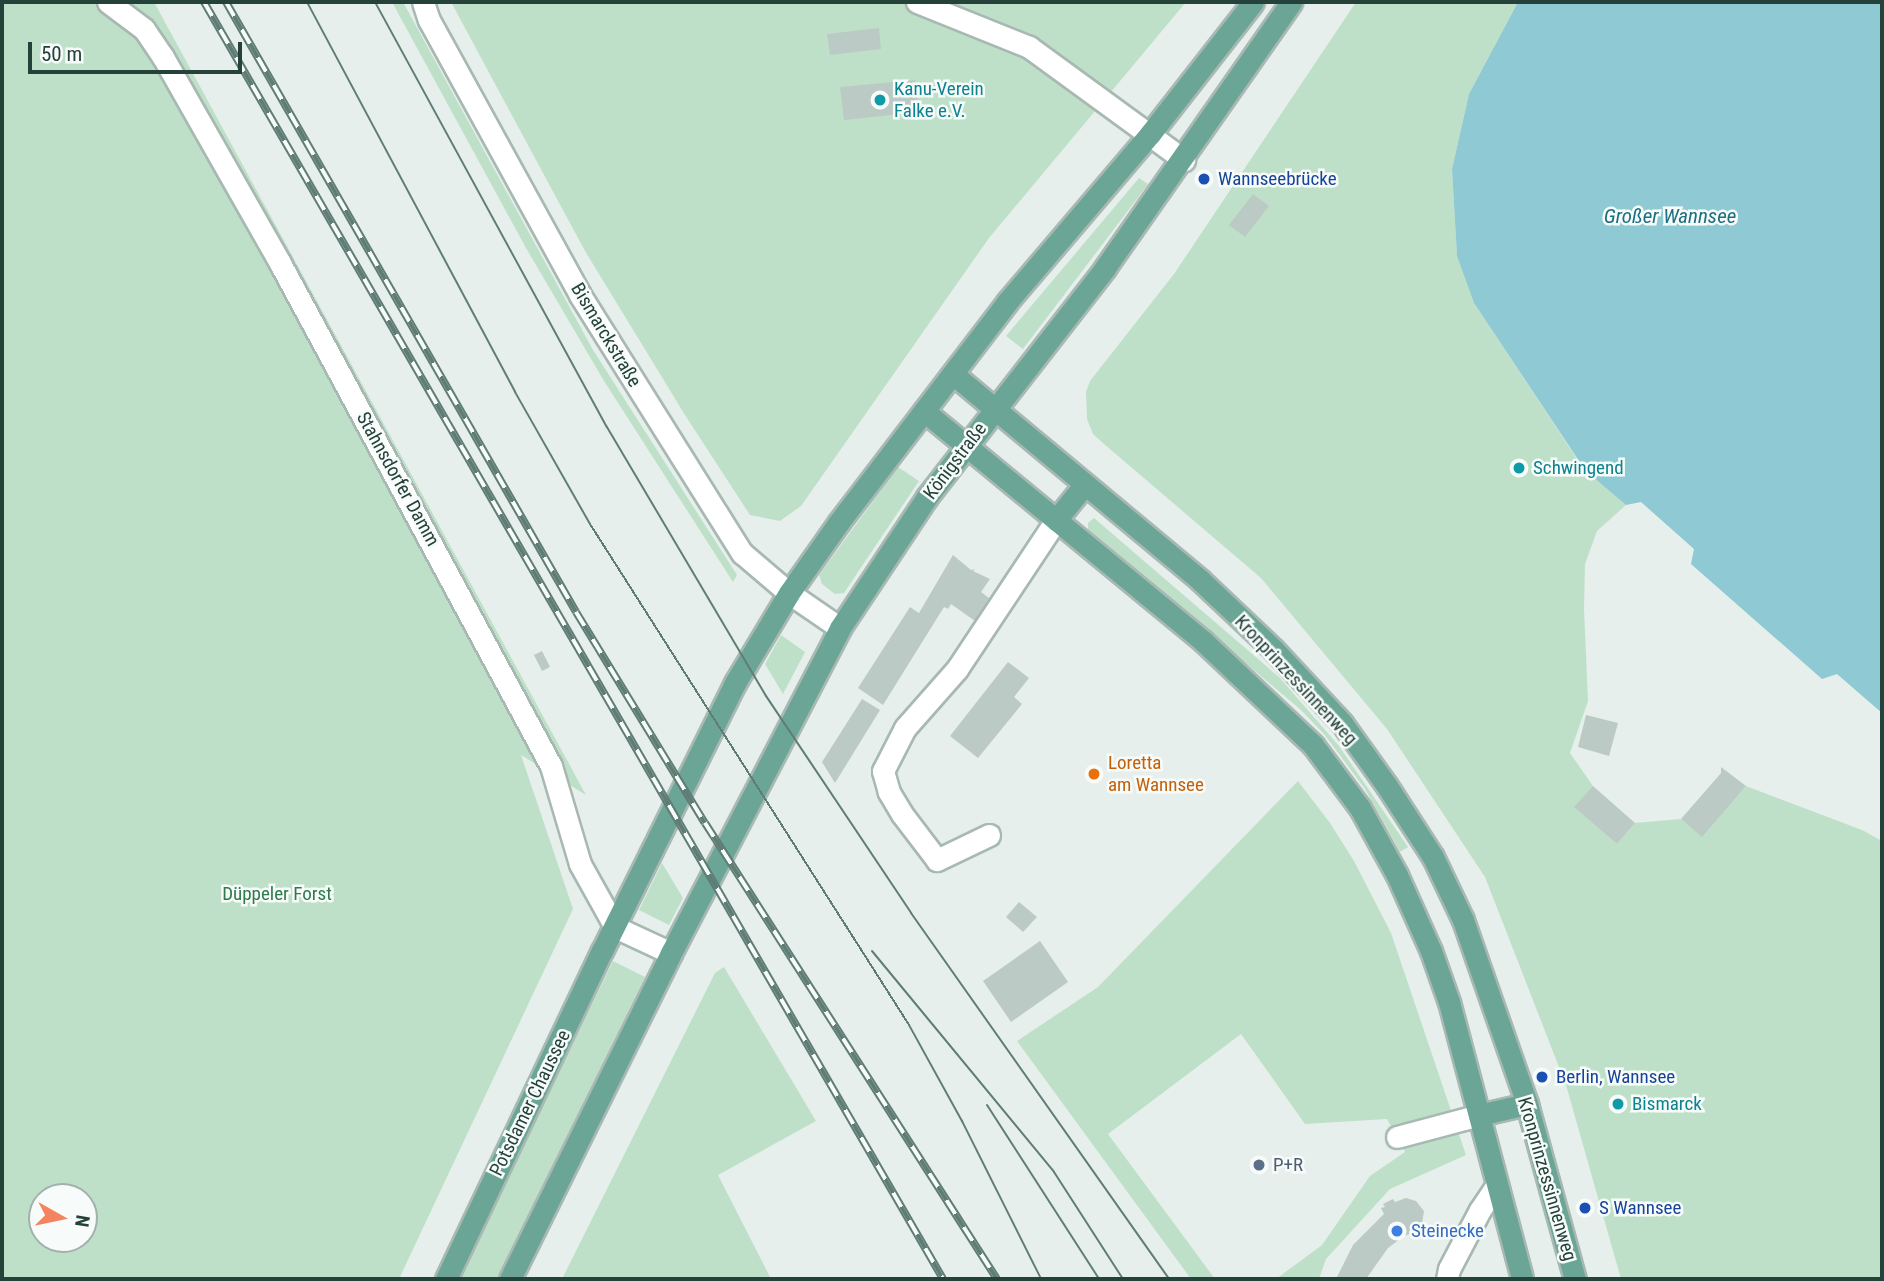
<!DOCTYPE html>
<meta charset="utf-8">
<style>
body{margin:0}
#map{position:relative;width:1884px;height:1281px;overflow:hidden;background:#e6efeb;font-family:"Roboto Condensed",sans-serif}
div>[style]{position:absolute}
.green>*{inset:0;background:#bfe0c8}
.water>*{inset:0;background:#8ec9d4}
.building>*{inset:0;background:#bbcac4}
.roads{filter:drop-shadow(2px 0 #a8b8b2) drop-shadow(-2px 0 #a8b8b2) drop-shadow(0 2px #a8b8b2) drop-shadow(0 -2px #a8b8b2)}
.minor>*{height:21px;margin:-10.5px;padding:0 10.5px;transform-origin:10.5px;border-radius:10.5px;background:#fff}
.major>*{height:21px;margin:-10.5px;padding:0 10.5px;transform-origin:10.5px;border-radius:10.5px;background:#6aa596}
.tram>*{height:2px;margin:-1px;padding:0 1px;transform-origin:1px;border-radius:1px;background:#5f7d75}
.rail>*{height:8px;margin-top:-4px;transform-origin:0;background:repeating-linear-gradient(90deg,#f7fbf9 0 16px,#5f7d75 0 32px);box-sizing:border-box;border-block:2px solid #5f7d75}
.dots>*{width:19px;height:19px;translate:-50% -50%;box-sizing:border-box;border:4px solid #f7fbf9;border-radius:50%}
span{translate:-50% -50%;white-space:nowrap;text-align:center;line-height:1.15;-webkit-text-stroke:5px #f7fbf9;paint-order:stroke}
.culture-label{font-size:19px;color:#0d838f}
.left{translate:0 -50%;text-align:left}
.transit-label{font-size:19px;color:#164399}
.street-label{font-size:19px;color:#24423a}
.food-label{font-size:19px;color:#c56008}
.park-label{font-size:19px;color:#2d7a4b}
.service-label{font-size:19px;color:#4e5e75}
.shop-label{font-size:19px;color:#366cbe}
.water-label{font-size:21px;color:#1c6f80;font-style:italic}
.frame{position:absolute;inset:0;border:4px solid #24423a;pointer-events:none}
.north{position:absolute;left:28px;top:1183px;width:70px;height:70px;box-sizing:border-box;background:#f7fbf9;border:2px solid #a3b1ad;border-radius:50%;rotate:99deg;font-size:19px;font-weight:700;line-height:28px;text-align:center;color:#24423a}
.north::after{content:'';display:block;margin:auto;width:24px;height:32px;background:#f4845f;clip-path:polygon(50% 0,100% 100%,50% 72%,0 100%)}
.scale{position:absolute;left:28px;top:42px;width:214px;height:32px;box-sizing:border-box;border:4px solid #24423a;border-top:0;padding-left:9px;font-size:21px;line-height:24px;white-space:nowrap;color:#24423a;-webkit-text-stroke:5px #f7fbf9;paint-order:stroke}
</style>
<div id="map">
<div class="green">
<div style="clip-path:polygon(evenodd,2px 2px,154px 2px,586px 795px,521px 755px,573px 909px,399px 1279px,2px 1279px,2px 2px,42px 1197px,84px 1197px,84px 1239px,42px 1239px,42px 1197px)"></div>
<div style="clip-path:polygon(392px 2px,403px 2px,593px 350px,737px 575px,733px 582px,604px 381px,526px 248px)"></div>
<div style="clip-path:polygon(451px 2px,1186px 2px,989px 238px,801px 506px,780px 521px,750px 515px,685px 415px,585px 251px)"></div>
<div style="clip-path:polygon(1356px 2px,1518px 2px,1469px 94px,1452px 169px,1457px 255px,1474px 303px,1577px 459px,1626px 505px,1597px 531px,1585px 564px,1584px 609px,1588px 701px,1570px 753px,1593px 786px,1575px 807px,1617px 844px,1635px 823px,1681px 819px,1702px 836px,1746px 786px,1862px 830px,1882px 841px,1882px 1279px,1621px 1279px,1566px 1085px,1485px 877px,1387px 729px,1261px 578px,1104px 444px,1093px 434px,1087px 419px,1086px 392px,1090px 381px,1174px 274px)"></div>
<div style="clip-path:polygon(1139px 178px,1148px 184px,1146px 187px,1023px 349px,1006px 336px)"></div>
<div style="clip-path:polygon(898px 467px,919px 481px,844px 593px,835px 594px,822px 584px,819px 575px)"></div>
<div style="clip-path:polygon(1094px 518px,1280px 678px,1339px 746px,1408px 847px,1400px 852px,1365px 789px,1324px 734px,1301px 710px,1088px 530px,1088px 523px)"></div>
<div style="clip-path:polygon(781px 635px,805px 652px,783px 694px,765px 664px)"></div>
<div style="clip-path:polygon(1298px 781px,1330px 823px,1354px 861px,1391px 933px,1466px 1155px,1390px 1189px,1326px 1259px,1319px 1279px,1276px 1279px,1322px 1245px,1370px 1176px,1405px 1152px,1387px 1119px,1305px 1124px,1241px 1034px,1108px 1134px,1215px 1279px,1191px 1279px,1017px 1041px,1098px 987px)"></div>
<div style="clip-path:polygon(662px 863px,683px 898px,669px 925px,639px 910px)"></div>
<div style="clip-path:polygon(613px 961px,645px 977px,497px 1279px,458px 1279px)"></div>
<div style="clip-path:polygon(724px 967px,816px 1121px,718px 1175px,771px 1279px,562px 1279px,715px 973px)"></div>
</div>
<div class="water">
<div style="clip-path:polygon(1518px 2px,1882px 2px,1882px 713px,1837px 674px,1822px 679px,1691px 564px,1694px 549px,1641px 502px,1626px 505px,1585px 470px,1474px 303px,1457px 256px,1452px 169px,1469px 94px)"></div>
</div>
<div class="building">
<div style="clip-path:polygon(879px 28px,881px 49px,830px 55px,827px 34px)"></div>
<div style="clip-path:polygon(915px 80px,919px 112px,844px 120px,840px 87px)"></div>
<div style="clip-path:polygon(1253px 194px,1269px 206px,1245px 237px,1229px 225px)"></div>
<div style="clip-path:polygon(953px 555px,971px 570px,975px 569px,973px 571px,990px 579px,981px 592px,989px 598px,975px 621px,951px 604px,948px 609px,944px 607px,883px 705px,858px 688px,910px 607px,919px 613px)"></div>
<div style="clip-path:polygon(542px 651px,550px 667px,542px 671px,534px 655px)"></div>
<div style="clip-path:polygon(1008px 662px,1029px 678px,1014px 697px,1022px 704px,978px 758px,950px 736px)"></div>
<div style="clip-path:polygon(862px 699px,880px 710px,835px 783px,822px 762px)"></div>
<div style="clip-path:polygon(1586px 715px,1618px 723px,1609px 756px,1578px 747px)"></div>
<div style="clip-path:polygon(1721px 767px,1746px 786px,1702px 837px,1681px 819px,1721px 773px)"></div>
<div style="clip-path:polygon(1593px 786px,1635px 823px,1617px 844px,1574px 807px)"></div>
<div style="clip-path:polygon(1019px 902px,1037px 917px,1023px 932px,1006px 917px)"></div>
<div style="clip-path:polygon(1040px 941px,1068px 982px,1011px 1022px,983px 981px)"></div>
<div style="clip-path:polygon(1406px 1198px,1416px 1201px,1424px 1211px,1421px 1230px,1404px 1236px,1388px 1248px,1366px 1279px,1336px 1279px,1353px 1245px,1384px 1214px,1381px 1208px,1385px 1207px,1383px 1204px,1393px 1199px,1395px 1202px)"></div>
</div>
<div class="roads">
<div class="minor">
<div style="left:108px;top:2px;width:45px;rotate:36.9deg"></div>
<div style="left:144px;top:29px;width:34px;rotate:56deg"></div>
<div style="left:163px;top:57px;width:237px;rotate:60.4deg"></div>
<div style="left:280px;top:263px;width:571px;rotate:61.69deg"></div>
<div style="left:551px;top:766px;width:102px;rotate:73.5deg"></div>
<div style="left:580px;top:864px;width:72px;rotate:60.9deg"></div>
<div style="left:615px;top:927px;width:62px;rotate:24.9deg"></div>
<div style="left:423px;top:2px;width:19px;rotate:72deg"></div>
<div style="left:429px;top:20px;width:314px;rotate:61.2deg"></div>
<div style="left:580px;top:295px;width:305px;rotate:57.9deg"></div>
<div style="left:742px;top:553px;width:62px;rotate:40.4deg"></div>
<div style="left:789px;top:593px;width:62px;rotate:34.5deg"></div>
<div style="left:917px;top:2px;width:121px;rotate:21.9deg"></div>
<div style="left:1029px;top:47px;width:192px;rotate:36.1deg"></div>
<div style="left:989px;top:835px;width:58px;rotate:154.3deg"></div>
<div style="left:937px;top:860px;width:58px;rotate:-127.3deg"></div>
<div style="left:902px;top:814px;width:26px;rotate:-121deg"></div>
<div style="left:889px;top:792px;width:22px;rotate:-106deg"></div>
<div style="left:883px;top:771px;width:48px;rotate:-62.9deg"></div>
<div style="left:905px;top:728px;width:79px;rotate:-48.6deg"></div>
<div style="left:957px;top:669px;width:179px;rotate:-56.4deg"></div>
<div style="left:1397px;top:1137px;width:85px;rotate:-15deg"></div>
<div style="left:1447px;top:1279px;width:10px;rotate:-79deg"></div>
<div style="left:1449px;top:1269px;width:67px;rotate:-62.3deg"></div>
<div style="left:1480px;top:1210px;width:30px;rotate:-56deg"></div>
</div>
<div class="major">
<div style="left:953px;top:374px;width:322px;rotate:39.8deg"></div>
<div style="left:1200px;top:580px;width:100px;rotate:43.4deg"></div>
<div style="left:1273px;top:649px;width:101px;rotate:47deg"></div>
<div style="left:1342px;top:723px;width:77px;rotate:54.5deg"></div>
<div style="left:1387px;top:786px;width:85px;rotate:57.1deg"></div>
<div style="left:1433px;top:857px;width:70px;rotate:64.5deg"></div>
<div style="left:1463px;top:920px;width:195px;rotate:70.8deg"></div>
<div style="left:1527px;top:1104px;width:181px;rotate:74.7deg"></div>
<div style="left:924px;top:411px;width:362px;rotate:39.5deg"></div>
<div style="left:1203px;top:641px;width:151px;rotate:43.4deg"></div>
<div style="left:1313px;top:745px;width:79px;rotate:53.3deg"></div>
<div style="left:1360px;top:808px;width:77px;rotate:61.1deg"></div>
<div style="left:1397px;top:875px;width:83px;rotate:65.9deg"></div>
<div style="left:1431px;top:951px;width:54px;rotate:70.6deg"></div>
<div style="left:1449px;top:1002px;width:286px;rotate:75.2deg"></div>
<div style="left:1056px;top:520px;width:46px;rotate:-51.1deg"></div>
<div style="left:1479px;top:1115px;width:49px;rotate:-12.9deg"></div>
<div style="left:446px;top:1279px;width:363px;rotate:-64.6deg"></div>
<div style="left:602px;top:951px;width:299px;rotate:-63.6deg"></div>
<div style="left:735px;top:683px;width:105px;rotate:-59deg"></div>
<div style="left:789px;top:593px;width:87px;rotate:-54.8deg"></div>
<div style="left:839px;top:522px;width:277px;rotate:-52.6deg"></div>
<div style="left:1007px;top:302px;width:221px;rotate:-49.6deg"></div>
<div style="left:1150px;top:134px;width:167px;rotate:-52deg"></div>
<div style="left:510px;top:1279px;width:364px;rotate:-63.7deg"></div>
<div style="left:671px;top:953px;width:366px;rotate:-62.5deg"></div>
<div style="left:840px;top:628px;width:157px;rotate:-56.4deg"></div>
<div style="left:927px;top:497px;width:290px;rotate:-52.1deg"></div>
<div style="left:1105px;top:268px;width:325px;rotate:-55deg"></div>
</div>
</div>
<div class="tram">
<div style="left:307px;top:2px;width:442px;rotate:61.9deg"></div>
<div style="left:515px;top:392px;width:152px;rotate:60.4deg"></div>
<div style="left:590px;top:524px;width:594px;rotate:57.51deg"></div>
<div style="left:909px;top:1025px;width:110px;rotate:61.1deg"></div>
<div style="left:962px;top:1121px;width:177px;rotate:63.4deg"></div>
<div style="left:375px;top:2px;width:484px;rotate:61.4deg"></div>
<div style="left:607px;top:427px;width:312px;rotate:59.4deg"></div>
<div style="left:766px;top:696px;width:261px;rotate:56.2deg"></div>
<div style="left:911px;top:913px;width:448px;rotate:54.8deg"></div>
<div style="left:872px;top:951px;width:286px;rotate:50.5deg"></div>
<div style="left:1054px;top:1172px;width:127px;rotate:57.2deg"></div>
<div style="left:987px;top:1105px;width:207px;rotate:57.2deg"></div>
</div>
<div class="rail">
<div style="left:204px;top:2px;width:1475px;rotate:59.94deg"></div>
<div style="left:226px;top:2px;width:703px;rotate:60.15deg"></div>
<div style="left:576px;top:612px;width:247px;rotate:58.6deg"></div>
<div style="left:705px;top:823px;width:541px;rotate:57.37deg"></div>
</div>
<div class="dots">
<div style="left:880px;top:100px;background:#0f9aa8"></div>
<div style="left:1204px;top:179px;background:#1a4fb4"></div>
<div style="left:1519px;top:468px;background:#0f9aa8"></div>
<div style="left:1094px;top:774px;background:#e8710a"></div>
<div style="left:1542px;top:1077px;background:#1a4fb4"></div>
<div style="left:1618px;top:1104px;background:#0f9aa8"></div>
<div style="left:1259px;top:1165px;background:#5c6f8a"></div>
<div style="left:1585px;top:1208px;background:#1a4fb4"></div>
<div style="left:1397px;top:1231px;background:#3f7fe0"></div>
</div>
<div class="culture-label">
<span class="left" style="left:894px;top:100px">Kanu-Verein<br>Falke e.V.</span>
<span class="left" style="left:1533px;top:468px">Schwingend</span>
<span class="left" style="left:1632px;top:1104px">Bismarck</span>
</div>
<div class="transit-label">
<span class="left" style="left:1218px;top:179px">Wannseebrücke</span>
<span class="left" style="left:1556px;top:1077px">Berlin, Wannsee</span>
<span class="left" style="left:1599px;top:1208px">S Wannsee</span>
</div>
<div class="street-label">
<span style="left:606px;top:335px;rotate:59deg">Bismarckstraße</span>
<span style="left:955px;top:461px;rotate:-53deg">Königstraße</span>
<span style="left:398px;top:479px;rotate:61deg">Stahnsdorfer Damm</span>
<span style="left:1296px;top:680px;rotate:47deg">Kronprinzessinnenweg</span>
<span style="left:530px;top:1103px;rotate:-64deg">Potsdamer Chaussee</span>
<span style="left:1547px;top:1179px;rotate:74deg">Kronprinzessinnenweg</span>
</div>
<div class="food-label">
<span class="left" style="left:1108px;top:774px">Loretta<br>am Wannsee</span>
</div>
<div class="park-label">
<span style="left:277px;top:894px">Düppeler Forst</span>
</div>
<div class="service-label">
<span class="left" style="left:1273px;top:1165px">P+R</span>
</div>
<div class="shop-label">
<span class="left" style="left:1411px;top:1231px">Steinecke</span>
</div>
<div class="water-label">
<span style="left:1670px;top:216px">Großer Wannsee</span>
</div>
<div class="frame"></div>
<div class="north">N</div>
<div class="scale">50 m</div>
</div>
